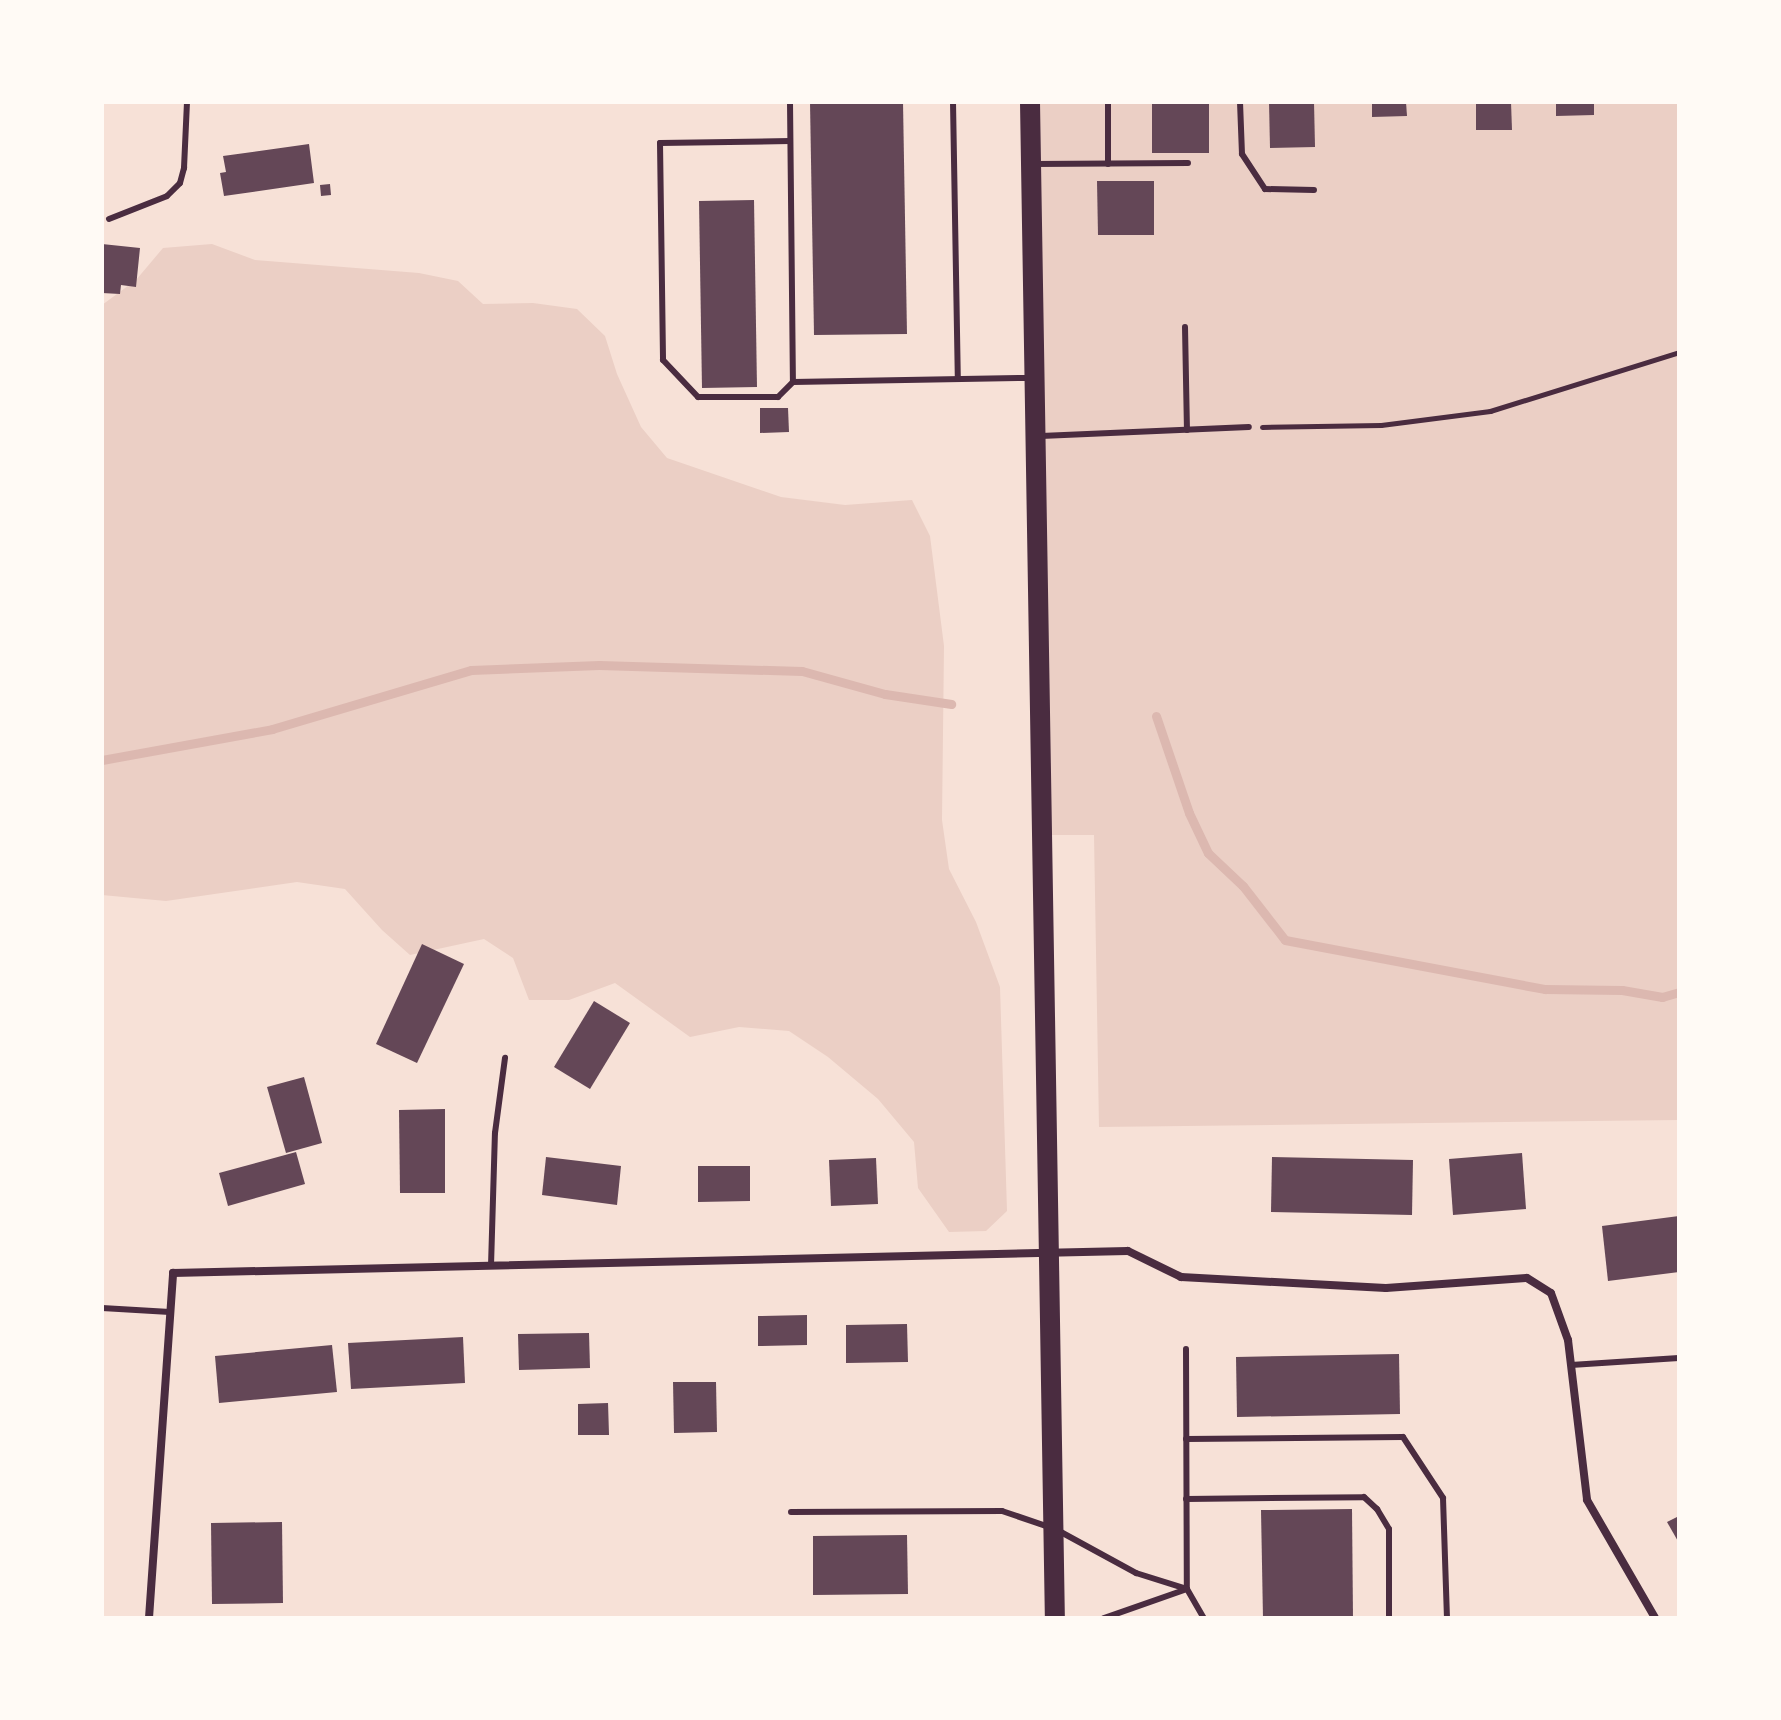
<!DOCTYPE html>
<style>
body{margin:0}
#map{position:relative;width:1781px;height:1720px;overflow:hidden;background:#f7e1d7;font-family:"Source Sans 3",sans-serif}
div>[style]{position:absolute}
.green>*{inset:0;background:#ebcfc5}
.stream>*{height:9px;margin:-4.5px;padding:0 4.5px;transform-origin:4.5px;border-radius:4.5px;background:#dcb8b0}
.building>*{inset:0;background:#644757}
.path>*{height:5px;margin:-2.5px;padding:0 2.5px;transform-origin:2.5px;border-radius:2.5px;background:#4a2c40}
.service>*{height:6px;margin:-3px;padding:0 3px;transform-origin:3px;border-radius:3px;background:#4a2c40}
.minor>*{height:8px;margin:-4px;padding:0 4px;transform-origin:4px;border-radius:4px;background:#4a2c40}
.primary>*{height:20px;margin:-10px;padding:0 10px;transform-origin:10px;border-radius:10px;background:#4a2c40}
span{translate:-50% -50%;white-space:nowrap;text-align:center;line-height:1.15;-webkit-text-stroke:6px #fffaf5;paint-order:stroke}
.frame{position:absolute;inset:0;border:104px solid #fffaf5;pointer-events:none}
</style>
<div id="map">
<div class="green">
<div style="clip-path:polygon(1030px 102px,1679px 102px,1679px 1120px,1099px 1127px,1094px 835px,1042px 835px)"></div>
<div style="clip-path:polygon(212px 244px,255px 260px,419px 273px,458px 281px,483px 304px,533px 303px,577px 309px,605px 336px,617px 374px,641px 427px,667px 458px,781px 497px,845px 505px,912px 500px,930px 536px,944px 646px,942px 820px,949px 869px,976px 922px,1000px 987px,1007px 1211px,986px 1231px,949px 1232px,918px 1188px,914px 1142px,878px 1099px,828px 1057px,789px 1031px,739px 1027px,690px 1037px,615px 983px,569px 1000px,529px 1000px,513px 958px,484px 939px,410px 955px,382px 930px,345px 889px,297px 882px,166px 901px,102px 895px,102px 305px,136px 280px,163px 248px)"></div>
</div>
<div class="stream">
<div style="left:1156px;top:716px;width:102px;rotate:71.2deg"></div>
<div style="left:1189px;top:813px;width:44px;rotate:64.6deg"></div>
<div style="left:1208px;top:853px;width:48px;rotate:43.3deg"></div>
<div style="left:1243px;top:886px;width:68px;rotate:52.1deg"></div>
<div style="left:1285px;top:940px;width:265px;rotate:10.7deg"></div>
<div style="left:1545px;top:989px;width:77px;rotate:0.7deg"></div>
<div style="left:1622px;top:990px;width:41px;rotate:9.9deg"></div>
<div style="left:1662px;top:997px;width:18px;rotate:-16deg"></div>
<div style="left:102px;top:760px;width:173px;rotate:-10.3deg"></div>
<div style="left:272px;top:729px;width:208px;rotate:-16.5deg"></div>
<div style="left:471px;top:670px;width:128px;rotate:-2.2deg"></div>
<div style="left:599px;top:665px;width:203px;rotate:1.7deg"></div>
<div style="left:802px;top:671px;width:86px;rotate:15.5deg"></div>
<div style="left:885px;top:694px;width:67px;rotate:8.6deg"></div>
</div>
<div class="building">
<div style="clip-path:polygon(810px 102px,903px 102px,907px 334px,814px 335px)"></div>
<div style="clip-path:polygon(1152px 102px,1209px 102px,1209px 153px,1152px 153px)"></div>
<div style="clip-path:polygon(1269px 102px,1314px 102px,1315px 147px,1270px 148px)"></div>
<div style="clip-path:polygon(1372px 102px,1406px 102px,1407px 116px,1372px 117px)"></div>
<div style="clip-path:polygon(1476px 102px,1511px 102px,1512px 130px,1476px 130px)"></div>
<div style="clip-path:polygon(1556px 102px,1594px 102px,1594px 115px,1556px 116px)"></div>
<div style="clip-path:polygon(309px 144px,314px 183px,224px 196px,220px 173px,226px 172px,223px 156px)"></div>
<div style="clip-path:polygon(1097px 181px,1154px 181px,1154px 235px,1098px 235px)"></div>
<div style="clip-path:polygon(330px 184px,331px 195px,321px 196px,320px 185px)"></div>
<div style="clip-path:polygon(754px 200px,757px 387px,702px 388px,699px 201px)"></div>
<div style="clip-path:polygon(102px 244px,140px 248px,136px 287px,121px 285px,120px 294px,102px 293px)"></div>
<div style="clip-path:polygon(760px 408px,788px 408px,789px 432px,760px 433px)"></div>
<div style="clip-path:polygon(422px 944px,464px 964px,417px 1063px,376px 1044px)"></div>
<div style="clip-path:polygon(594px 1001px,630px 1023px,590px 1089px,554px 1067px)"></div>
<div style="clip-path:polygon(304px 1077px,322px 1143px,286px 1153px,267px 1087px)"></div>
<div style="clip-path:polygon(445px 1109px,445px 1193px,400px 1193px,399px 1110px)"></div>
<div style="clip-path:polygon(296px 1152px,305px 1184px,228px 1206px,219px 1173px)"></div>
<div style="clip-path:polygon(1522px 1153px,1526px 1209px,1453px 1215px,1449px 1159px)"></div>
<div style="clip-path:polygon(546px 1157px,621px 1166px,617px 1205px,542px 1195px)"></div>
<div style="clip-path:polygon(1272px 1157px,1413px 1160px,1412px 1215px,1271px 1212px)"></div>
<div style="clip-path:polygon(876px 1158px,878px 1204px,831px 1206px,829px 1160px)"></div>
<div style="clip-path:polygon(698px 1166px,750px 1166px,750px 1201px,698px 1202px)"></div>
<div style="clip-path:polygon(1679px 1216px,1679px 1272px,1608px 1281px,1602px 1226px)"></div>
<div style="clip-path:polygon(807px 1315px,807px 1345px,758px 1346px,758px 1316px)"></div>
<div style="clip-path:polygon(907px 1324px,908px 1362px,846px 1363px,846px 1325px)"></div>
<div style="clip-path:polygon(589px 1333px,590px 1368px,519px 1370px,518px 1334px)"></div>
<div style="clip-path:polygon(463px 1337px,465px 1383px,351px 1389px,348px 1343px)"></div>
<div style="clip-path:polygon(332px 1345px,337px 1392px,219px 1403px,215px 1356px)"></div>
<div style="clip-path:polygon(1399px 1354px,1400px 1414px,1237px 1417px,1236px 1357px)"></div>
<div style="clip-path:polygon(673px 1382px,716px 1382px,717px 1432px,674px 1433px)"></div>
<div style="clip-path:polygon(608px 1403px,609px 1435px,578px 1435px,578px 1404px)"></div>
<div style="clip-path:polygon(1352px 1509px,1353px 1618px,1263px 1618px,1261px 1510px)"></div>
<div style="clip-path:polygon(1679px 1516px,1679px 1543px,1667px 1522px)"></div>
<div style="clip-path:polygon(282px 1522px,283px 1603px,212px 1604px,211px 1523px)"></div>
<div style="clip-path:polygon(907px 1535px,908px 1594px,813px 1595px,813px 1536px)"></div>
</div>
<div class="path">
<div style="left:1262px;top:427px;width:119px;rotate:-1deg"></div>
<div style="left:1381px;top:425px;width:110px;rotate:-7.3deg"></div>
<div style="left:1490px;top:411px;width:198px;rotate:-17.3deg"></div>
</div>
<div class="service">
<div style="left:790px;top:102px;width:280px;rotate:89.4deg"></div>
<div style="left:793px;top:382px;width:236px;rotate:-1deg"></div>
<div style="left:953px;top:102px;width:277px;rotate:89deg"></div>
<div style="left:1108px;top:102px;width:62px;rotate:90deg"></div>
<div style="left:1240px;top:102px;width:52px;rotate:87.8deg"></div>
<div style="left:1242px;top:154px;width:42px;rotate:56.7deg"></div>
<div style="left:1265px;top:189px;width:49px;rotate:1.2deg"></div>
<div style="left:790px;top:141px;width:130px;rotate:179.1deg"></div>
<div style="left:660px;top:143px;width:217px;rotate:89.2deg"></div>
<div style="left:663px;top:360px;width:51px;rotate:46.6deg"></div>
<div style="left:698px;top:397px;width:80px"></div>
<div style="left:778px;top:397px;width:21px;rotate:-45deg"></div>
<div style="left:1035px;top:164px;width:153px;rotate:-0.4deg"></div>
<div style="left:109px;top:219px;width:62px;rotate:-21.6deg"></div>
<div style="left:167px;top:196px;width:18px;rotate:-45deg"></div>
<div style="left:180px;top:183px;width:16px;rotate:-75deg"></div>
<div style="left:184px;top:168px;width:66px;rotate:-87.4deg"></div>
<div style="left:1185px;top:327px;width:103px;rotate:88.9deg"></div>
<div style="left:1041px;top:436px;width:208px;rotate:-2.5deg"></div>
<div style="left:491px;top:1266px;width:133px;rotate:-88.3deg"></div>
<div style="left:495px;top:1133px;width:76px;rotate:-82.4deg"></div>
<div style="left:102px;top:1308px;width:68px;rotate:3.4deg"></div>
<div style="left:1186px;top:1349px;width:240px;rotate:89.8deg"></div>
<div style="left:1187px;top:1589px;width:34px;rotate:60deg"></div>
<div style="left:1571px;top:1365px;width:108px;rotate:-3.7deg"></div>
<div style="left:1186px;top:1439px;width:217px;rotate:-0.5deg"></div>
<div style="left:1403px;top:1437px;width:73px;rotate:56.7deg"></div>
<div style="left:1443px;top:1498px;width:120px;rotate:88.1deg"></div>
<div style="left:1186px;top:1499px;width:178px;rotate:-0.6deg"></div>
<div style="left:1364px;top:1497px;width:18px;rotate:43deg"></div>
<div style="left:1377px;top:1509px;width:23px;rotate:59deg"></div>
<div style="left:1389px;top:1529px;width:89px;rotate:90deg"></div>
<div style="left:791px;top:1512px;width:211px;rotate:-0.3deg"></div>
<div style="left:1002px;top:1511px;width:50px;rotate:18.8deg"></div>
<div style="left:1059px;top:1531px;width:88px;rotate:28.6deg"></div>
<div style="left:1136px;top:1573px;width:53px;rotate:17.4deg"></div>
<div style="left:1187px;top:1589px;width:88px;rotate:160.7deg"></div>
</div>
<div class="minor">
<div style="left:149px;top:1618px;width:346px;rotate:-86deg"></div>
<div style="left:173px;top:1273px;width:955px;rotate:-1.32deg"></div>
<div style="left:1128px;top:1251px;width:59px;rotate:26.1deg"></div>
<div style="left:1181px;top:1277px;width:205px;rotate:3.1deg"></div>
<div style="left:1386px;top:1288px;width:141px;rotate:-4.1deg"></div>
<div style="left:1527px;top:1278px;width:28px;rotate:32deg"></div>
<div style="left:1551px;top:1293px;width:50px;rotate:70.1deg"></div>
<div style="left:1568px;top:1340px;width:161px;rotate:83.2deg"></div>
<div style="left:1587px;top:1500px;width:136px;rotate:60deg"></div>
</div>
<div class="primary">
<div style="left:1030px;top:102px;width:1516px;rotate:89.06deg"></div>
</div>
<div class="frame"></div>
</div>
